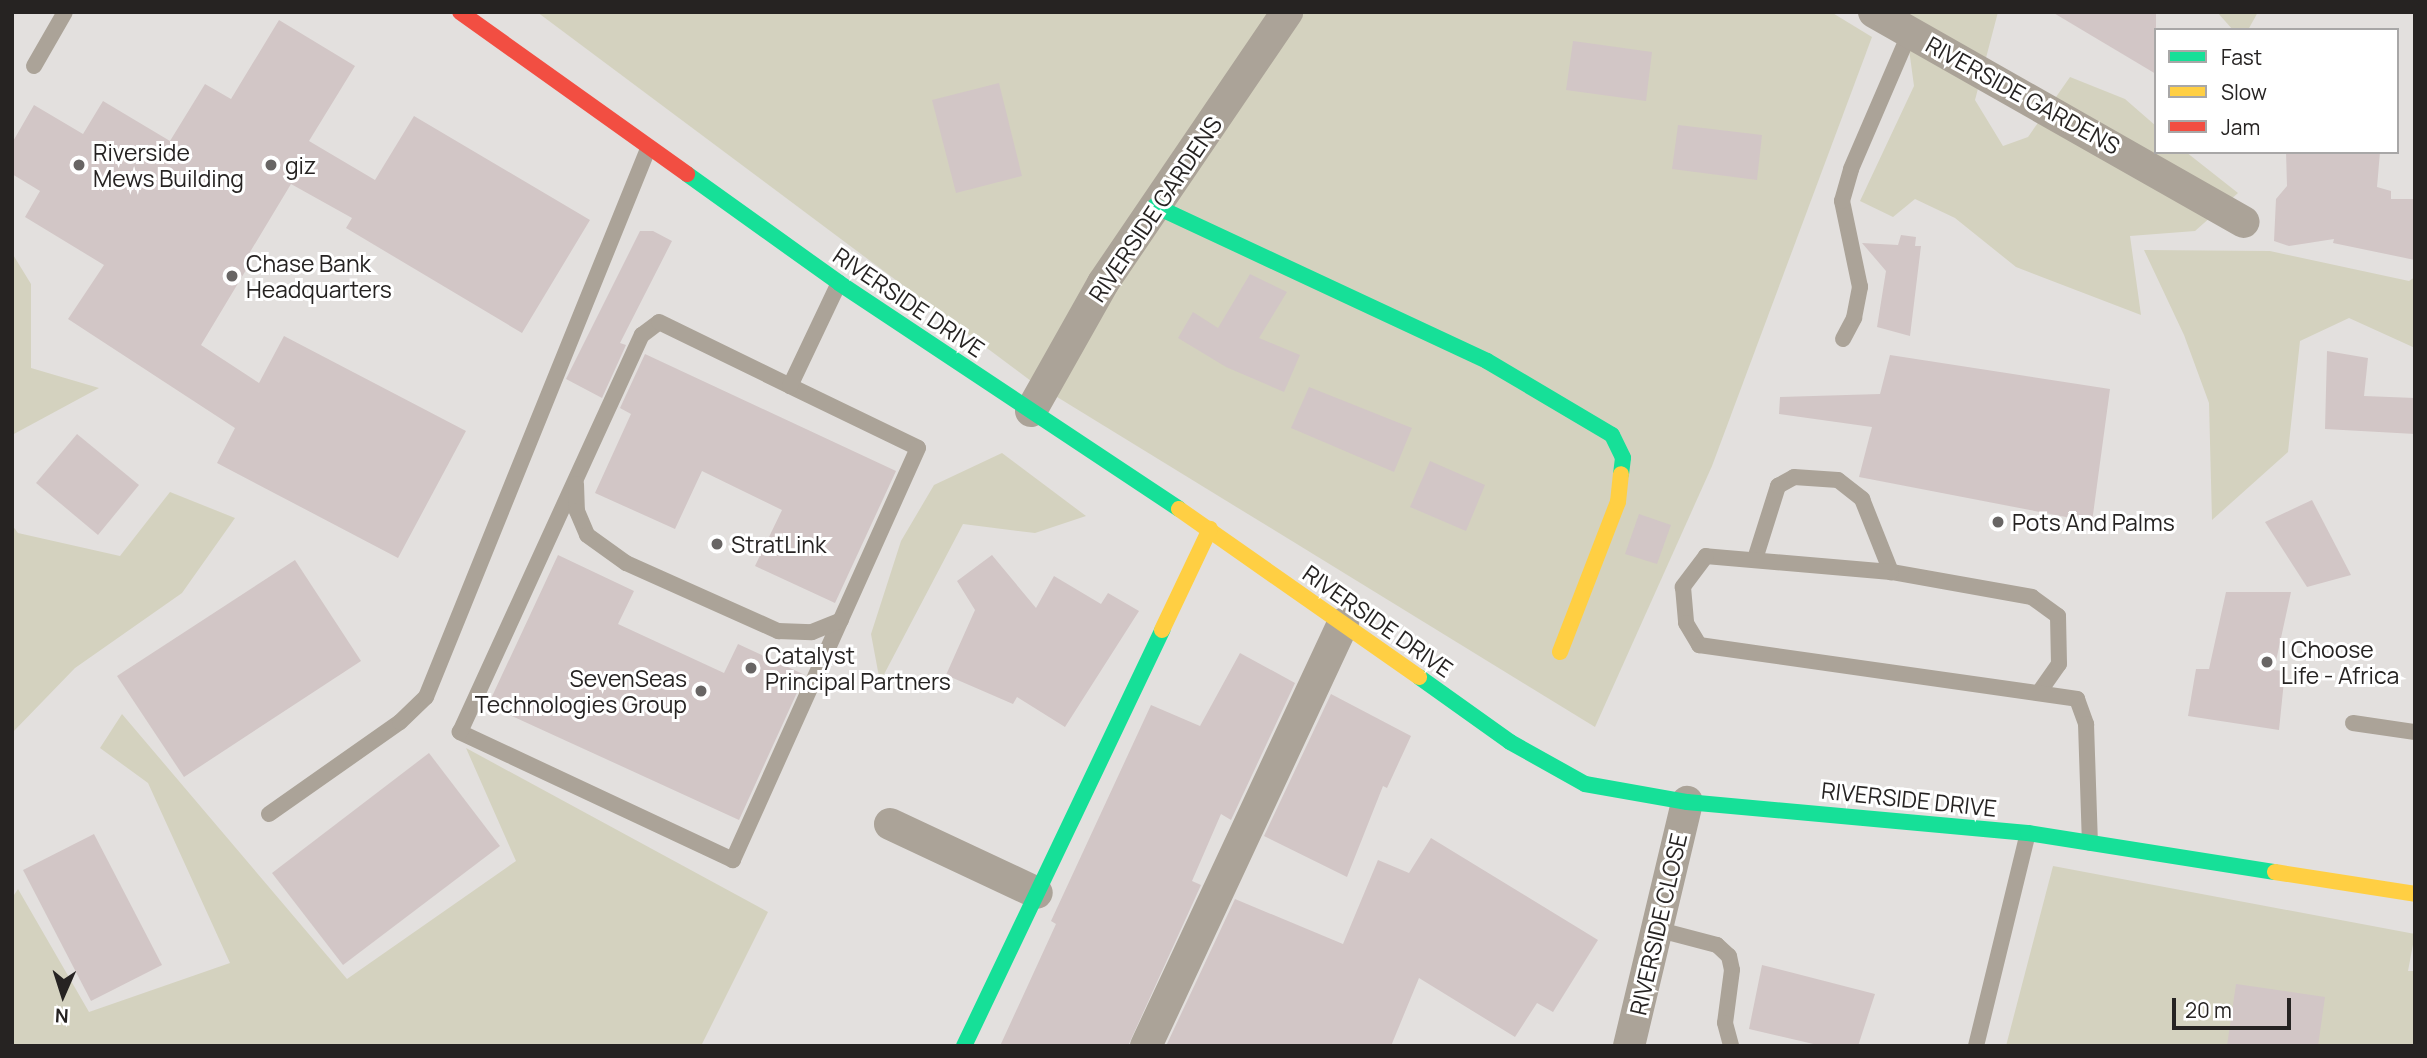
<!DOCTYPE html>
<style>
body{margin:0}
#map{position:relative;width:2427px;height:1058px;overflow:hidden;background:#e3e0de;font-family:Manrope,sans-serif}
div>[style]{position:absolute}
.green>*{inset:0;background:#d4d2bf}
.building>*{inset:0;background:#d2c6c6}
.lane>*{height:16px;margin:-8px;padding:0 8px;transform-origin:8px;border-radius:8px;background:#aba398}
.street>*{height:32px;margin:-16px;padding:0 16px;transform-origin:16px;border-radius:16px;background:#aba398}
.fast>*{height:16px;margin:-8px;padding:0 8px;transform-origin:8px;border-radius:8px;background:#16e098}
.slow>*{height:16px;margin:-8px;padding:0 8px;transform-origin:8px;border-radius:8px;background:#ffcf43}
.jam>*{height:16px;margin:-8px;padding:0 8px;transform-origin:8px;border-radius:8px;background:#f24e42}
.dots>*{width:19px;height:19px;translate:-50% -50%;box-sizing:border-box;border:4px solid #fff;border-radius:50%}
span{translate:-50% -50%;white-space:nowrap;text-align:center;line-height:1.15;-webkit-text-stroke:6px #fff;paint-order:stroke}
.street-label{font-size:23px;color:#262322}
.poi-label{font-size:23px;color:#262322}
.left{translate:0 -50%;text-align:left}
.right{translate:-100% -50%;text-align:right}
.frame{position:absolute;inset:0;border:14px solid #262322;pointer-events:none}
.legend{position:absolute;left:2154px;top:28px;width:245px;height:126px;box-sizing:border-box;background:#fff;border:2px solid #a8a7a7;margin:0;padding:9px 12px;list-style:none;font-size:21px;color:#262322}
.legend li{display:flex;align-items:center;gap:14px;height:35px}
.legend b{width:35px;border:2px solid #a8a7a7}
.north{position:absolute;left:28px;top:960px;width:70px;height:70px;-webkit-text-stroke:5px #fff;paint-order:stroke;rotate:183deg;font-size:19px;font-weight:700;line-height:28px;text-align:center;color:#262322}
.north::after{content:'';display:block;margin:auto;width:24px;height:32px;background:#262322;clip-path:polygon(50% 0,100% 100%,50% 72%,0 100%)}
.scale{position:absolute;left:2172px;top:998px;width:119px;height:32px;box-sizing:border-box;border:4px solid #262322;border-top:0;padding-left:9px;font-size:21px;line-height:24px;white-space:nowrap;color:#262322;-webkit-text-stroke:5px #fff;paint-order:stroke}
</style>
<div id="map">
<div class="green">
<div style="clip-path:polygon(537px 12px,1831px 12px,1872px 37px,1712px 466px,1595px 727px,1031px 381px)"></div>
<div style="clip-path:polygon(1904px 12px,1998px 12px,1975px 100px,2003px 146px,2028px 137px,2070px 77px,2125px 99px,2156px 126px,2156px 152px,2186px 152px,2238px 193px,2195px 231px,2130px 236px,2141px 315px,2016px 267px,1955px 218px,1915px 199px,1893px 217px,1860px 201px,1914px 86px)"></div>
<div style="clip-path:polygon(2217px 12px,2258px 12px,2248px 30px,2233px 30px)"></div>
<div style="clip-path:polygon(2144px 250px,2270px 251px,2409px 281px,2415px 277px,2415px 348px,2349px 318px,2300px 341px,2288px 452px,2212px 520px,2209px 403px,2184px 335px)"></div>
<div style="clip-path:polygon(12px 253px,31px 284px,31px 368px,99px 388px,12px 435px)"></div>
<div style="clip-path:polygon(1002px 453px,1086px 516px,1035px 533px,963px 524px,880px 682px,871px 634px,901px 541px,934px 485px)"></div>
<div style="clip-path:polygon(170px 492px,235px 518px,182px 593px,75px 668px,12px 733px,12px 525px,18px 533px,120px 556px)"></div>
<div style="clip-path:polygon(122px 714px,347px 979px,516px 861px,466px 748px,768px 912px,701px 1046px,12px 1046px,12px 898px,18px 889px,89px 1012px,230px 963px,148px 783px,100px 748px)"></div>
<div style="clip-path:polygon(2053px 866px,2415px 934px,2408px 971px,2415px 971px,2415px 1046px,2006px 1046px)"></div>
</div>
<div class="building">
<div style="clip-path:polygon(2052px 12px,2156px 12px,2156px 74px)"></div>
<div style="clip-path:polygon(279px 20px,355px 66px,309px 141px,375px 180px,414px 116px,590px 220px,522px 333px,346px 228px,352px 218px,291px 184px,244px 262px,249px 265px,201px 345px,259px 383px,284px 336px,466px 431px,398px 558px,217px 463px,235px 428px,68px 319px,104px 265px,25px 217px,40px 191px,12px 174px,12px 143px,34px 105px,83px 134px,103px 101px,170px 141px,205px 84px,231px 99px)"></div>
<div style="clip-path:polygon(1573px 41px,1652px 52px,1646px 101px,1566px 90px)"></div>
<div style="clip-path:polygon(999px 83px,1022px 176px,956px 193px,932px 100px)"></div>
<div style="clip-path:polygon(1678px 125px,1762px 135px,1757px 180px,1672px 169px)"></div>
<div style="clip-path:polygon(2286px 152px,2380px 152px,2377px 187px,2391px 191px,2391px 199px,2415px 199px,2415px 260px,2333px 243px,2334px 239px,2289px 246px,2274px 241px,2276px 199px,2287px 186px)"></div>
<div style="clip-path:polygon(640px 231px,653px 231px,672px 241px,620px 343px,626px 345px,602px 398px,566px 379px)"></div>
<div style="clip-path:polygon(1901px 235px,1916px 237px,1915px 246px,1921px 246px,1910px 336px,1877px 327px,1886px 271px,1862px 243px,1898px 245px)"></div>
<div style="clip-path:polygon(1250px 274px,1287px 292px,1259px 338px,1300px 355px,1284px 392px,1226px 367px,1178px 338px,1193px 312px,1218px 328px)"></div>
<div style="clip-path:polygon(2327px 351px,2368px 358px,2364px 396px,2415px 398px,2415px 434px,2325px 429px)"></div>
<div style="clip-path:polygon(645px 354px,896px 471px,835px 603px,755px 566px,782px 510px,702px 471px,675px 529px,595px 493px,631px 414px,620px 408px)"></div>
<div style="clip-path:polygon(1890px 355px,2110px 389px,2092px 522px,1859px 477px,1872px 427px,1779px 414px,1780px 397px,1880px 394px)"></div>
<div style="clip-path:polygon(1309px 387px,1412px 428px,1394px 472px,1291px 428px)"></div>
<div style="clip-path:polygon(77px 434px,139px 485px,98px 535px,36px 483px)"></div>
<div style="clip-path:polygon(1430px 461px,1485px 485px,1466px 531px,1410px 507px)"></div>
<div style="clip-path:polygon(2312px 500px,2351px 575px,2307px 587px,2265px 522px)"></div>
<div style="clip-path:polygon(1639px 514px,1671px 525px,1657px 564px,1625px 554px)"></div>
<div style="clip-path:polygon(558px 555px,634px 591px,618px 624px,724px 673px,738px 644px,805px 675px,739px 820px,488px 705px)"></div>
<div style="clip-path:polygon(992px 555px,1036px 608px,1054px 576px,1101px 604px,1108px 593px,1139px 611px,1065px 727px,1017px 697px,1013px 704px,946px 675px,975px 610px,957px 581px)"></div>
<div style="clip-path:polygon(295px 560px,361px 661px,184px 777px,117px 676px)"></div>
<div style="clip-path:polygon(2226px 592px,2291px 592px,2274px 670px,2285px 671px,2279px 730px,2188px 716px,2196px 669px,2209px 669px)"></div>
<div style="clip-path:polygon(1240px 653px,1295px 683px,1231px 820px,1221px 814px,1192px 881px,1201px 885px,1128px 1046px,1000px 1046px,1056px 924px,1051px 921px,1151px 705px,1200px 726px)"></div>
<div style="clip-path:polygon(1331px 694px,1411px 736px,1387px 788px,1383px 786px,1347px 877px,1264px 836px)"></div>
<div style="clip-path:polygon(429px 753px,500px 846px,343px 965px,272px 873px)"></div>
<div style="clip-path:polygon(94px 834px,162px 965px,91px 1001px,23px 870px)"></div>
<div style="clip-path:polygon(1431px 838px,1598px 940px,1553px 1012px,1537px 1003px,1515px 1037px,1419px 978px,1391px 1046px,1166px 1046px,1235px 899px,1343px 944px,1378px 860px,1409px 873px)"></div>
<div style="clip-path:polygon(1762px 965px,1875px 994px,1858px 1046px,1822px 1046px,1749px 1029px)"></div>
<div style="clip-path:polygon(2236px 984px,2325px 997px,2318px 1046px,2227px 1046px)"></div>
</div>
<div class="lane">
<div style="left:34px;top:66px;width:62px;rotate:-60.1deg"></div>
<div style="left:1843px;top:339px;width:24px;rotate:-62deg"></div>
<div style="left:1854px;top:318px;width:32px;rotate:-79deg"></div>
<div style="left:1860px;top:287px;width:88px;rotate:-101.8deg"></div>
<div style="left:1842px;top:201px;width:33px;rotate:-74deg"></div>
<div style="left:1851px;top:169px;width:149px;rotate:-66.7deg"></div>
<div style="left:790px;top:386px;width:142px;rotate:25.8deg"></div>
<div style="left:918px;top:448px;width:452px;rotate:114.2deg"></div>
<div style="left:733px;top:860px;width:302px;rotate:-154.9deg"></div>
<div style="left:460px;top:732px;width:437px;rotate:-65.4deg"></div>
<div style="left:642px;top:335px;width:21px;rotate:-37deg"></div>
<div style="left:659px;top:322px;width:146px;rotate:26deg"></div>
<div style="left:790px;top:386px;width:114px;rotate:-64.6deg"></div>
<div style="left:576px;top:484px;width:27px;rotate:88deg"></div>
<div style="left:577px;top:511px;width:26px;rotate:67deg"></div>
<div style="left:587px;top:535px;width:48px;rotate:35.7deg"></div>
<div style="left:626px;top:563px;width:167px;rotate:24.1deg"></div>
<div style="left:778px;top:631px;width:34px;rotate:2deg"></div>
<div style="left:812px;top:632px;width:31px;rotate:-22deg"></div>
<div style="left:1755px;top:559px;width:77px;rotate:-72.5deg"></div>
<div style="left:1778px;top:486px;width:18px;rotate:-29deg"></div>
<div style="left:1794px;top:477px;width:44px;rotate:3.9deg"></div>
<div style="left:1838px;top:480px;width:31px;rotate:38deg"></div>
<div style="left:1862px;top:499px;width:79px;rotate:68.3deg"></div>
<div style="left:2040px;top:691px;width:33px;rotate:-55deg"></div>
<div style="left:2059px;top:664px;width:48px;rotate:-91.2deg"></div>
<div style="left:2058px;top:616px;width:32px;rotate:-144deg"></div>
<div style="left:2032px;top:597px;width:143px;rotate:-169.9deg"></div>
<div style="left:1891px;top:572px;width:186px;rotate:-175.1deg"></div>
<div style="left:1706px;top:556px;width:39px;rotate:127deg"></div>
<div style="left:1683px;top:587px;width:36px;rotate:85deg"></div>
<div style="left:1686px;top:623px;width:26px;rotate:59deg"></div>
<div style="left:1699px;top:645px;width:382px;rotate:8.1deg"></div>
<div style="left:2077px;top:699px;width:27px;rotate:70deg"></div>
<div style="left:2086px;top:724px;width:119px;rotate:88.1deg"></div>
<div style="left:2353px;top:723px;width:63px;rotate:8.3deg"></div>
<div style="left:269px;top:814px;width:160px;rotate:-35.1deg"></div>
<div style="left:400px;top:722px;width:36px;rotate:-44deg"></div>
<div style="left:426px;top:697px;width:591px;rotate:-67.95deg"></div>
<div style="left:1656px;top:929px;width:63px;rotate:14.7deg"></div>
<div style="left:1717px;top:945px;width:16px;rotate:43deg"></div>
<div style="left:1729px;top:956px;width:14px;rotate:78deg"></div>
<div style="left:1732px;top:970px;width:53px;rotate:97.5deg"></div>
<div style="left:1725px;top:1023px;width:24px;rotate:75deg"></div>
<div style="left:1976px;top:1046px;width:219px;rotate:-76.3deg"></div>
</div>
<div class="street">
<div style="left:1874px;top:12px;width:425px;rotate:29.6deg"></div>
<div style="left:1031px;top:411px;width:147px;rotate:-60.6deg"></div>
<div style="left:1103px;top:283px;width:328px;rotate:-55.8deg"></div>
<div style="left:890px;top:824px;width:162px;rotate:25.1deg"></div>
<div style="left:1146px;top:1046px;width:466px;rotate:-65deg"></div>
<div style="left:1629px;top:1046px;width:251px;rotate:-76.6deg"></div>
</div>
<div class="fast">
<div style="left:687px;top:174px;width:187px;rotate:35.6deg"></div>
<div style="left:839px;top:283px;width:408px;rotate:33.6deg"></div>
<div style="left:1155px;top:206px;width:366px;rotate:25deg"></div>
<div style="left:1487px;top:361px;width:145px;rotate:30.6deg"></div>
<div style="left:1612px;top:435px;width:25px;rotate:64deg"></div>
<div style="left:1623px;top:458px;width:16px;rotate:97deg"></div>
<div style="left:1419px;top:677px;width:112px;rotate:35.5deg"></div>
<div style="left:1510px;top:742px;width:86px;rotate:29.2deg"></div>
<div style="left:1585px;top:784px;width:104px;rotate:10deg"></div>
<div style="left:1687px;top:802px;width:342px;rotate:5.2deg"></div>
<div style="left:2028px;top:833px;width:250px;rotate:9deg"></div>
<div style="left:964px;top:1046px;width:461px;rotate:-64.5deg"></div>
</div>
<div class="slow">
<div style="left:1179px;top:509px;width:293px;rotate:35deg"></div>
<div style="left:1162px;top:630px;width:112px;rotate:-64.6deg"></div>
<div style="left:1560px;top:652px;width:161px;rotate:-68.9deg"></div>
<div style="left:1618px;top:502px;width:28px;rotate:-84deg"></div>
<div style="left:2275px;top:872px;width:142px;rotate:8.9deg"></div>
</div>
<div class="jam">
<div style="left:460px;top:12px;width:279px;rotate:35.5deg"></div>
</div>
<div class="dots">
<div style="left:79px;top:165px;background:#686564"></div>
<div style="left:271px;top:165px;background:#686564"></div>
<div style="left:232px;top:276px;background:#686564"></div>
<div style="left:1998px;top:522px;background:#686564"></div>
<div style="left:717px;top:544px;background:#686564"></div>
<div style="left:2267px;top:662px;background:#686564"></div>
<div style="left:751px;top:668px;background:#686564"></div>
<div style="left:701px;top:691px;background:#686564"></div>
</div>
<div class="street-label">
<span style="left:2023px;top:95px;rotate:29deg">RIVERSIDE GARDENS</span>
<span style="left:1155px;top:209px;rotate:-56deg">RIVERSIDE GARDENS</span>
<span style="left:909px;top:302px;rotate:34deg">RIVERSIDE DRIVE</span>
<span style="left:1378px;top:621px;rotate:35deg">RIVERSIDE DRIVE</span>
<span style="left:1909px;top:799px;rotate:6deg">RIVERSIDE DRIVE</span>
<span style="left:1658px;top:924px;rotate:-77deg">RIVERSIDE CLOSE</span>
</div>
<div class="poi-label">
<span class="left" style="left:93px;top:165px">Riverside<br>Mews Building</span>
<span class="left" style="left:285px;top:165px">giz</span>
<span class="left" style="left:246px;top:276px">Chase Bank<br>Headquarters</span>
<span class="left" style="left:2012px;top:522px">Pots And Palms</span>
<span class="left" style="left:731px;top:544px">StratLink</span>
<span class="left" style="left:2281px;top:662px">I Choose<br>Life - Africa</span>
<span class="left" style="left:765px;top:668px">Catalyst<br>Principal Partners</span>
<span class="right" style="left:687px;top:691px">SevenSeas<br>Technologies Group</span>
</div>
<div class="frame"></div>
<ul class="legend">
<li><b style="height:9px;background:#16e098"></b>Fast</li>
<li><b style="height:9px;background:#ffcf43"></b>Slow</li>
<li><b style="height:9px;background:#f24e42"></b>Jam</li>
</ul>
<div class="north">N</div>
<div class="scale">20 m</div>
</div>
